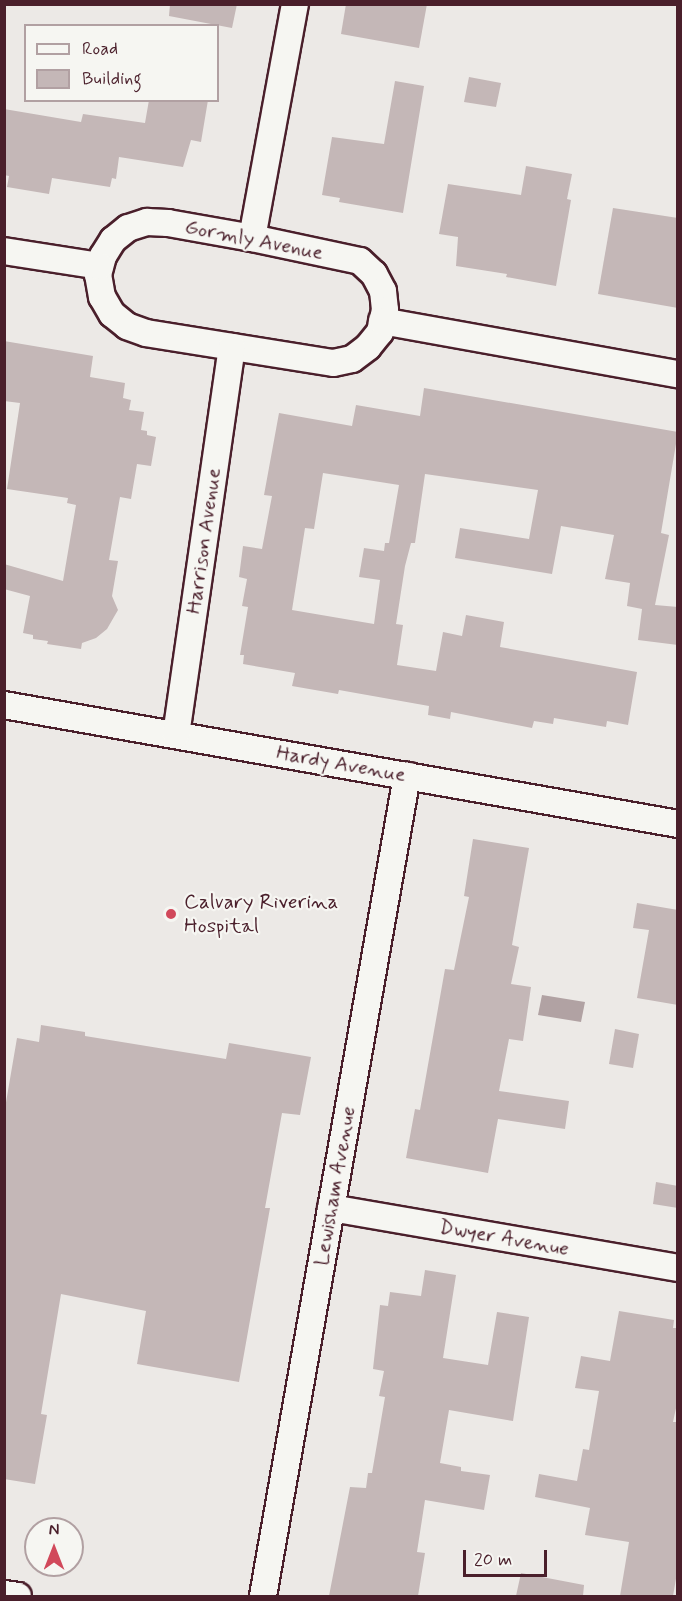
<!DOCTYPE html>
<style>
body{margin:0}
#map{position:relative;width:682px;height:1601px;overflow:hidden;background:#ece9e6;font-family:Mynerve,sans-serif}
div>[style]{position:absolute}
.water>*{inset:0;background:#b1a2a3}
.building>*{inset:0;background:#c4b7b7}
.roads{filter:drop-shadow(2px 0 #4a1f2b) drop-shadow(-2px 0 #4a1f2b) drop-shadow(0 2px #4a1f2b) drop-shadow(0 -2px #4a1f2b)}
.street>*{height:26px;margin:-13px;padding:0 13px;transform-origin:13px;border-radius:13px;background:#f6f6f2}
.dots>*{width:16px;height:16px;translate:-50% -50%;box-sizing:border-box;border:3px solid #f6f6f2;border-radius:50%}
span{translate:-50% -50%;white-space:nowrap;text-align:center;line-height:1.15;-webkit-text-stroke:4.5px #f6f6f2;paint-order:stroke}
.street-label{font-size:21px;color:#4a1f2b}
.poi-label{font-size:21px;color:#4a1f2b}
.left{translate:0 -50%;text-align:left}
.frame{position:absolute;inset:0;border:6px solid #4a1f2b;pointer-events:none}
.legend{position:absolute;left:24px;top:24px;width:195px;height:78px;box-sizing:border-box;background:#f6f6f2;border:2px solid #b1a0a2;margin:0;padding:8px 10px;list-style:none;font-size:18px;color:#4a1f2b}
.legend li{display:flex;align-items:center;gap:12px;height:30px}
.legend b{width:30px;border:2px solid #b1a0a2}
.north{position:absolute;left:24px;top:1517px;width:60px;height:60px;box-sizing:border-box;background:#f6f6f2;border:2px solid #b1a0a2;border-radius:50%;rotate:0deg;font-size:16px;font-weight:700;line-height:24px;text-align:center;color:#4a1f2b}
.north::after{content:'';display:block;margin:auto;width:21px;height:27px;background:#d1495b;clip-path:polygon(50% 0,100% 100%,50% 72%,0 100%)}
.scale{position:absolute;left:463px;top:1550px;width:84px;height:27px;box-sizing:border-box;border:3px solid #4a1f2b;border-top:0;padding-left:8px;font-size:18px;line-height:21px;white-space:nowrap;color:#4a1f2b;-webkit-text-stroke:4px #f6f6f2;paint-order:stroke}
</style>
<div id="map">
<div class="water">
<div style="clip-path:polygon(542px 995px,585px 1002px,581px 1022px,538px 1015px)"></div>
</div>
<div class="building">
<div style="clip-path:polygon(170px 4px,237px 4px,232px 28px,169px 16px)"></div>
<div style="clip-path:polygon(346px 4px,427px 4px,419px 48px,341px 34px)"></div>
<div style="clip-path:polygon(469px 77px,501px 83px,496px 107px,464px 102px)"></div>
<div style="clip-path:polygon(395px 81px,424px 86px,403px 213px,339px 202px,340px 198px,322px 195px,332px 137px,384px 144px)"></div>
<div style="clip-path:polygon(149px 100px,208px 100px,201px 142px,191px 140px,183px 167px,119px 157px,116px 179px,112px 178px,110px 187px,52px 178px,49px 194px,7px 187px,9px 176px,4px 175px,4px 109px,81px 122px,83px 114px,145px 123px)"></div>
<div style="clip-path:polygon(526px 166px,572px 174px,567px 199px,571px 200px,556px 286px,506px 277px,507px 274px,456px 266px,458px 237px,439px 234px,448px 184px,521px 195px)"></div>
<div style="clip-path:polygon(613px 208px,678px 218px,678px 308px,598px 294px)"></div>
<div style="clip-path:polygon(4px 341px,93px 356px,90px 377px,125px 383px,123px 398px,131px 400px,129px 410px,144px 412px,141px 430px,147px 431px,147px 435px,156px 437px,151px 466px,137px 464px,131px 499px,120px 497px,109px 560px,118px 561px,112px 596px,118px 610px,107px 629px,96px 638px,82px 643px,81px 649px,47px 644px,48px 641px,33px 639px,33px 635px,23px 633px,30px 596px,4px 589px,4px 564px,63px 581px,76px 505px,67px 503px,68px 498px,7px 489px,20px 403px,4px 401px)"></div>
<div style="clip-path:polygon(evenodd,424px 388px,678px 432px,661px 533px,669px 535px,655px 605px,678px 607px,678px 645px,638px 640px,642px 609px,627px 606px,630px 583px,605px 579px,614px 535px,561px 526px,552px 574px,455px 558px,460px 528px,529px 539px,538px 490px,425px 474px,415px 543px,411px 543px,405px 566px,396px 624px,403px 625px,397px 665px,436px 671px,443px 632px,462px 636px,466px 615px,504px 622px,500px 647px,637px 672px,628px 725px,607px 721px,606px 727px,554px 718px,553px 724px,534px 721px,532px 728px,451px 712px,450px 719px,428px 715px,429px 706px,339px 690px,338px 694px,292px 686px,295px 673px,243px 664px,244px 655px,240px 655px,248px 607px,242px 606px,247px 579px,239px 577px,243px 546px,262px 549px,272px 496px,264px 495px,279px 413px,352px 426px,356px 405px,420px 416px,424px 388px,323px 473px,399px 485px,389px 543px,385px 543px,384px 551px,364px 548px,359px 577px,380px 580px,374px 624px,292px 610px,305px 528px,314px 529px,323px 473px)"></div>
<div style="clip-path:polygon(473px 839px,529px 848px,512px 945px,519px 947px,511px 984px,531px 987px,523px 1041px,509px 1039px,499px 1091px,569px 1101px,565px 1129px,498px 1119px,488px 1173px,406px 1158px,415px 1109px,420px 1110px,445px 969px,454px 970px,469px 897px,464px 896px)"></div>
<div style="clip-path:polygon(637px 903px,678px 910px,678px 1005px,637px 998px,649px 930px,633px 928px)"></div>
<div style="clip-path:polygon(41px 1025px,85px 1032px,85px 1036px,226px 1059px,229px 1043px,311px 1057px,300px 1115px,282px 1113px,265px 1208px,270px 1208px,239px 1382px,137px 1364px,146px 1311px,61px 1294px,41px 1414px,47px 1415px,35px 1484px,4px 1479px,4px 1114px,17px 1038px,39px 1042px)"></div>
<div style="clip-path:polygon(615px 1029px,639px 1034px,633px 1068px,609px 1064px)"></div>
<div style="clip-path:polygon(656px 1182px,678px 1186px,678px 1208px,653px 1204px)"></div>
<div style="clip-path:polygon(425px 1270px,456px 1275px,443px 1358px,488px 1365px,497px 1312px,529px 1317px,513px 1421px,449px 1410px,440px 1463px,461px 1467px,461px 1471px,490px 1475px,484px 1510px,425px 1500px,417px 1552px,425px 1553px,418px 1596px,329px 1596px,350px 1487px,366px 1488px,368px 1473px,372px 1473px,385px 1397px,379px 1396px,384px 1371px,373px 1369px,380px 1305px,388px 1306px,390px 1292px,421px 1296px)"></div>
<div style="clip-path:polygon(619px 1311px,674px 1320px,673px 1328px,678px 1328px,678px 1399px,673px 1422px,678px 1422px,678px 1567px,673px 1596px,620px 1596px,629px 1542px,585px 1535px,590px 1508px,535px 1497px,539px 1474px,577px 1481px,583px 1449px,589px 1450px,599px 1391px,575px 1388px,581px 1356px,610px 1361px)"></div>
<div style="clip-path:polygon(521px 1573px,584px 1585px,583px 1596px,516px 1596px)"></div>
</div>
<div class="roads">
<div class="street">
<div style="left:147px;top:222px;width:21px;rotate:3deg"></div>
<div style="left:168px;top:223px;width:85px;rotate:10.1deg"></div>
<div style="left:252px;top:238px;width:110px;rotate:12deg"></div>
<div style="left:360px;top:261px;width:19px;rotate:43deg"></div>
<div style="left:374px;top:274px;width:19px;rotate:62deg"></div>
<div style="left:383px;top:291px;width:19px;rotate:84deg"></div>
<div style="left:385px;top:310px;width:23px;rotate:103deg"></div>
<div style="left:380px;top:332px;width:19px;rotate:129deg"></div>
<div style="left:368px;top:347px;width:20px;rotate:143deg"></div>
<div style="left:352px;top:359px;width:19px;rotate:168deg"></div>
<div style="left:333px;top:363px;width:189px;rotate:-170.9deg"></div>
<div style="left:146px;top:333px;width:20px;rotate:-160deg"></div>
<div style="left:127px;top:326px;width:19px;rotate:-141deg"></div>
<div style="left:112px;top:314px;width:20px;rotate:-120deg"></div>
<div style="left:102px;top:297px;width:22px;rotate:-100deg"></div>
<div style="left:98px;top:275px;width:20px;rotate:-75deg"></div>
<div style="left:103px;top:256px;width:19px;rotate:-58deg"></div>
<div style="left:113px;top:240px;width:19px;rotate:-39deg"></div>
<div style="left:128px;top:228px;width:20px;rotate:-18deg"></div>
<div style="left:252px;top:238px;width:238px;rotate:-79.6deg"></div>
<div style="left:4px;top:251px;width:97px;rotate:8.9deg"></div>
<div style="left:382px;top:321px;width:301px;rotate:10.2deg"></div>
<div style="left:4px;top:705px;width:684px;rotate:10.01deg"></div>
<div style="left:176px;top:735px;width:392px;rotate:-81.8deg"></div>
<div style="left:331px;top:1208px;width:352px;rotate:9.8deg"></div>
<div style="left:4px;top:1594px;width:14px;rotate:8deg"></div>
<div style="left:263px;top:1596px;width:833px;rotate:-80.04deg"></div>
</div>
</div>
<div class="dots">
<div style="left:171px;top:914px;background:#d1495b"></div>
</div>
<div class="street-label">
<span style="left:254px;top:240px;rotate:11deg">Gormly Avenue</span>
<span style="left:204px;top:541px;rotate:-82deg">Harrison Avenue</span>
<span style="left:341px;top:764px;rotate:10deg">Hardy Avenue</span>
<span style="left:335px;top:1186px;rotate:-80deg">Lewisham Avenue</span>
<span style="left:504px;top:1238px;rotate:10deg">Dwyer Avenue</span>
</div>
<div class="poi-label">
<span class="left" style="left:184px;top:914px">Calvary Riverina<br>Hospital</span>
</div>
<div class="frame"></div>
<ul class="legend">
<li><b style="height:8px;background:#f6f6f2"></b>Road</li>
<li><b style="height:16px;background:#c4b7b7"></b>Building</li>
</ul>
<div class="north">N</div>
<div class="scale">20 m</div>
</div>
